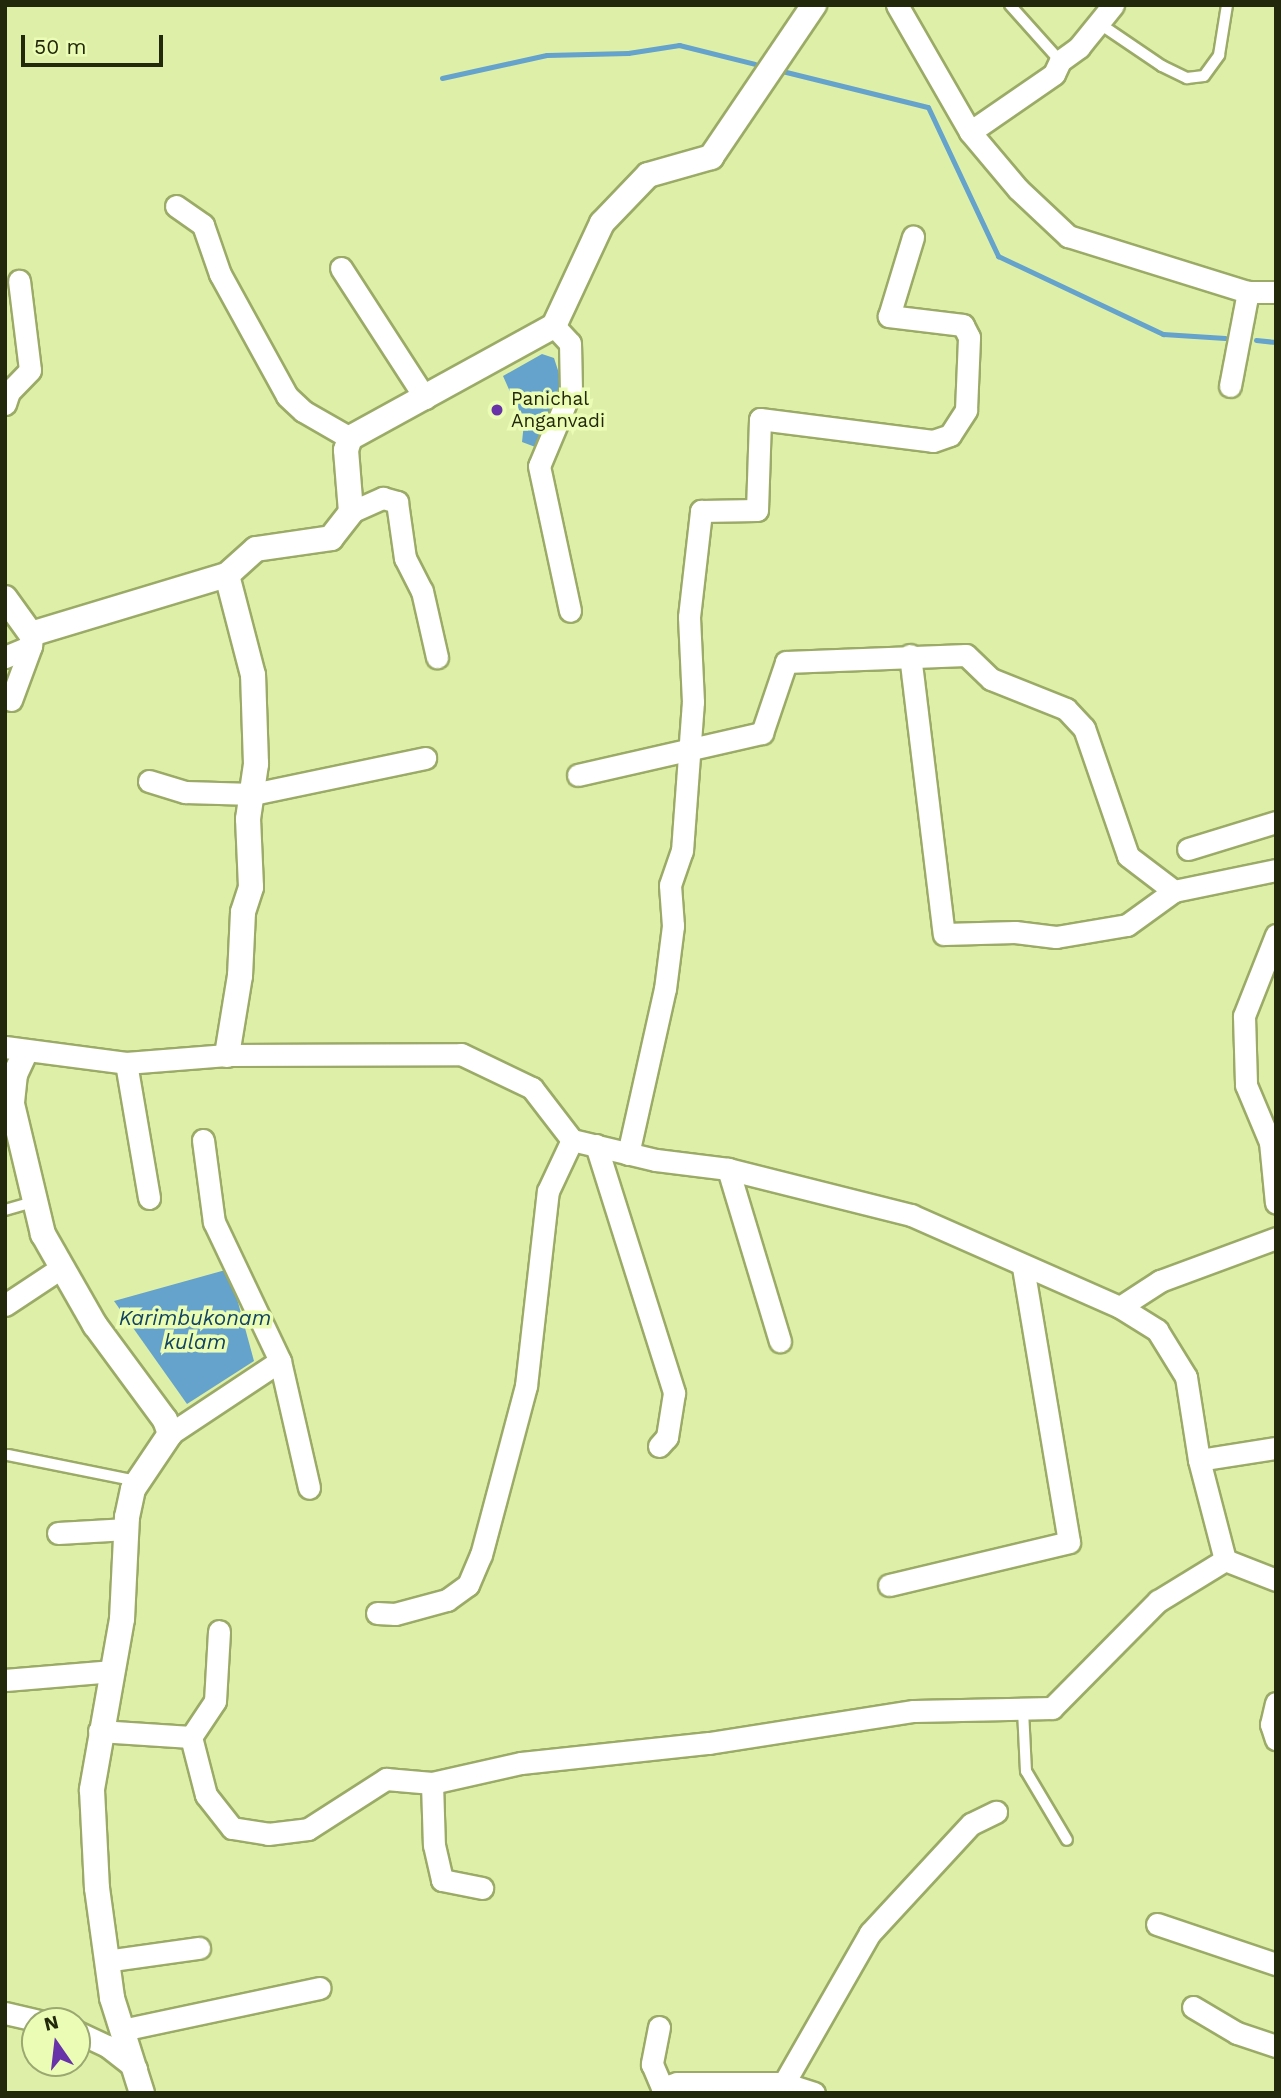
<!DOCTYPE html>
<style>
body{margin:0}
#map{position:relative;width:1281px;height:2098px;overflow:hidden;background:#def0a8;font-family:"Work Sans",sans-serif}
div>[style]{position:absolute}
.water>*{inset:0;background:#65a2cc}
.stream>*{height:5px;margin:-2.5px;padding:0 2.5px;transform-origin:2.5px;border-radius:2.5px;background:#65a2cc}
.roads{filter:drop-shadow(2px 0 #9bab67) drop-shadow(-2px 0 #9bab67) drop-shadow(0 2px #9bab67) drop-shadow(0 -2px #9bab67)}
.service>*{height:10px;margin:-5px;padding:0 5px;transform-origin:5px;border-radius:5px;background:#fff}
.minor>*{height:21px;margin:-10.5px;padding:0 10.5px;transform-origin:10.5px;border-radius:10.5px;background:#fff}
.tertiary>*{height:24px;margin:-12px;padding:0 12px;transform-origin:12px;border-radius:12px;background:#fff}
.dots>*{width:19px;height:19px;translate:-50% -50%;box-sizing:border-box;border:4px solid #ebfdb5;border-radius:50%}
span{translate:-50% -50%;white-space:nowrap;text-align:center;line-height:1.15;-webkit-text-stroke:7px #ebfdb5;paint-order:stroke}
.poi-label{font-size:19px;color:#22280b}
.left{translate:0 -50%;text-align:left}
.water-label{font-size:21px;color:#124360;font-style:italic}
.frame{position:absolute;inset:0;border:7px solid #22280b;pointer-events:none}
.north{position:absolute;left:21px;top:2007px;width:70px;height:70px;box-sizing:border-box;background:#ebfdb5;border:2px solid #9ba871;border-radius:50%;rotate:346deg;font-size:19px;font-weight:700;line-height:28px;text-align:center;color:#22280b}
.north::after{content:'';display:block;margin:auto;width:24px;height:32px;background:#6832a9;clip-path:polygon(50% 0,100% 100%,50% 72%,0 100%)}
.scale{position:absolute;left:21px;top:35px;width:142px;height:32px;box-sizing:border-box;border:4px solid #22280b;border-top:0;padding-left:9px;font-size:21px;line-height:24px;white-space:nowrap;color:#22280b;-webkit-text-stroke:5px #ebfdb5;paint-order:stroke}
</style>
<div id="map">
<div class="water">
<div style="clip-path:polygon(542px 354px,554px 358px,565px 392px,538px 448px,522px 442px,524px 423px,503px 376px)"></div>
<div style="clip-path:polygon(229px 1269px,254px 1361px,187px 1404px,114px 1301px)"></div>
</div>
<div class="stream">
<div style="left:778px;top:70px;width:154px;rotate:13.9deg"></div>
<div style="left:928px;top:107px;width:165px;rotate:64.8deg"></div>
<div style="left:998px;top:256px;width:183px;rotate:25.3deg"></div>
<div style="left:1163px;top:334px;width:62px;rotate:3.7deg"></div>
<div style="left:442px;top:78px;width:107px;rotate:-12.4deg"></div>
<div style="left:547px;top:55px;width:81px;rotate:-1.4deg"></div>
<div style="left:628px;top:53px;width:52px;rotate:-8.9deg"></div>
<div style="left:679px;top:45px;width:78px;rotate:14deg"></div>
<div style="left:1256px;top:340px;width:20px;rotate:6deg"></div>
</div>
<div class="roads">
<div class="service">
<div style="left:1010px;top:5px;width:75px;rotate:48.2deg"></div>
<div style="left:1100px;top:24px;width:75px;rotate:34.1deg"></div>
<div style="left:1162px;top:66px;width:28px;rotate:26deg"></div>
<div style="left:1187px;top:78px;width:17px;rotate:-7deg"></div>
<div style="left:1204px;top:76px;width:26px;rotate:-54deg"></div>
<div style="left:1219px;top:55px;width:51px;rotate:-80.9deg"></div>
<div style="left:5px;top:1210px;width:29px;rotate:-16deg"></div>
<div style="left:8px;top:1455px;width:132px;rotate:11.4deg"></div>
<div style="left:1023px;top:1710px;width:61px;rotate:87.2deg"></div>
<div style="left:1026px;top:1771px;width:80px;rotate:59.3deg"></div>
</div>
<div class="minor">
<div style="left:897px;top:5px;width:146px;rotate:60.1deg"></div>
<div style="left:970px;top:132px;width:75px;rotate:49.9deg"></div>
<div style="left:1018px;top:189px;width:69px;rotate:43.2deg"></div>
<div style="left:1068px;top:236px;width:189px;rotate:17.3deg"></div>
<div style="left:1248px;top:292px;width:28px"></div>
<div style="left:970px;top:132px;width:102px;rotate:-34.6deg"></div>
<div style="left:1054px;top:74px;width:14px;rotate:-65deg"></div>
<div style="left:1060px;top:61px;width:24px;rotate:-36deg"></div>
<div style="left:1079px;top:47px;width:54px;rotate:-51deg"></div>
<div style="left:176px;top:206px;width:33px;rotate:35deg"></div>
<div style="left:203px;top:225px;width:52px;rotate:70.9deg"></div>
<div style="left:220px;top:274px;width:139px;rotate:61.2deg"></div>
<div style="left:287px;top:396px;width:22px;rotate:43deg"></div>
<div style="left:303px;top:411px;width:54px;rotate:29.9deg"></div>
<div style="left:341px;top:268px;width:155px;rotate:57.1deg"></div>
<div style="left:554px;top:326px;width:23px;rotate:47deg"></div>
<div style="left:570px;top:343px;width:47px;rotate:88.8deg"></div>
<div style="left:571px;top:390px;width:82px;rotate:112.8deg"></div>
<div style="left:539px;top:466px;width:148px;rotate:77.9deg"></div>
<div style="left:1230px;top:386px;width:96px;rotate:-79.2deg"></div>
<div style="left:5px;top:404px;width:13px;rotate:-72deg"></div>
<div style="left:9px;top:392px;width:30px;rotate:-46deg"></div>
<div style="left:30px;top:370px;width:90px;rotate:-97deg"></div>
<div style="left:351px;top:512px;width:35px;rotate:-24deg"></div>
<div style="left:383px;top:498px;width:15px;rotate:16deg"></div>
<div style="left:397px;top:502px;width:57px;rotate:81.9deg"></div>
<div style="left:405px;top:558px;width:37px;rotate:63deg"></div>
<div style="left:422px;top:591px;width:68px;rotate:77.2deg"></div>
<div style="left:910px;top:655px;width:281px;rotate:83.1deg"></div>
<div style="left:944px;top:934px;width:71px;rotate:-1.6deg"></div>
<div style="left:1015px;top:932px;width:41px;rotate:7deg"></div>
<div style="left:1056px;top:937px;width:72px;rotate:-9.6deg"></div>
<div style="left:1127px;top:925px;width:58px;rotate:-35.9deg"></div>
<div style="left:5px;top:657px;width:28px;rotate:-23deg"></div>
<div style="left:31px;top:646px;width:8px;rotate:-83deg"></div>
<div style="left:11px;top:700px;width:58px;rotate:-69.7deg"></div>
<div style="left:578px;top:775px;width:189px;rotate:-12.9deg"></div>
<div style="left:762px;top:733px;width:75px;rotate:-71.3deg"></div>
<div style="left:786px;top:662px;width:180px;rotate:-2.2deg"></div>
<div style="left:966px;top:655px;width:35px;rotate:44deg"></div>
<div style="left:991px;top:679px;width:81px;rotate:21.8deg"></div>
<div style="left:1066px;top:709px;width:26px;rotate:47deg"></div>
<div style="left:1084px;top:728px;width:135px;rotate:71deg"></div>
<div style="left:1128px;top:856px;width:58px;rotate:37.3deg"></div>
<div style="left:1174px;top:891px;width:104px;rotate:-11.6deg"></div>
<div style="left:149px;top:781px;width:38px;rotate:17deg"></div>
<div style="left:185px;top:792px;width:68px;rotate:1.7deg"></div>
<div style="left:253px;top:794px;width:176px;rotate:-11.8deg"></div>
<div style="left:1188px;top:849px;width:92px;rotate:-17.1deg"></div>
<div style="left:1276px;top:935px;width:87px;rotate:111.6deg"></div>
<div style="left:1244px;top:1016px;width:69px;rotate:88.3deg"></div>
<div style="left:1246px;top:1085px;width:62px;rotate:67.2deg"></div>
<div style="left:1270px;top:1142px;width:61px;rotate:84.4deg"></div>
<div style="left:5px;top:1047px;width:122px;rotate:7.5deg"></div>
<div style="left:126px;top:1063px;width:101px;rotate:-4.5deg"></div>
<div style="left:227px;top:1055px;width:234px;rotate:-0.2deg"></div>
<div style="left:461px;top:1054px;width:79px;rotate:25.6deg"></div>
<div style="left:532px;top:1088px;width:66px;rotate:52.4deg"></div>
<div style="left:572px;top:1140px;width:86px;rotate:13.4deg"></div>
<div style="left:656px;top:1160px;width:73px;rotate:7.1deg"></div>
<div style="left:728px;top:1169px;width:189px;rotate:14.1deg"></div>
<div style="left:911px;top:1215px;width:228px;rotate:23.8deg"></div>
<div style="left:1120px;top:1307px;width:44px;rotate:31.9deg"></div>
<div style="left:1157px;top:1330px;width:55px;rotate:58.3deg"></div>
<div style="left:1186px;top:1377px;width:84px;rotate:81.1deg"></div>
<div style="left:1199px;top:1460px;width:103px;rotate:75.4deg"></div>
<div style="left:1225px;top:1560px;width:55px;rotate:21.4deg"></div>
<div style="left:126px;top:1063px;width:137px;rotate:80.3deg"></div>
<div style="left:203px;top:1140px;width:83px;rotate:82.4deg"></div>
<div style="left:214px;top:1222px;width:154px;rotate:64.6deg"></div>
<div style="left:280px;top:1361px;width:130px;rotate:77.1deg"></div>
<div style="left:596px;top:1145px;width:260px;rotate:72.5deg"></div>
<div style="left:674px;top:1393px;width:45px;rotate:99deg"></div>
<div style="left:667px;top:1437px;width:12px;rotate:132deg"></div>
<div style="left:628px;top:1154px;width:169px;rotate:-77.4deg"></div>
<div style="left:665px;top:989px;width:64px;rotate:-82.8deg"></div>
<div style="left:673px;top:926px;width:41px;rotate:-94.2deg"></div>
<div style="left:670px;top:885px;width:36px;rotate:-71deg"></div>
<div style="left:682px;top:851px;width:149px;rotate:-85.8deg"></div>
<div style="left:693px;top:702px;width:85px;rotate:-92.7deg"></div>
<div style="left:689px;top:617px;width:107px;rotate:-83.5deg"></div>
<div style="left:701px;top:511px;width:56px;rotate:-1deg"></div>
<div style="left:757px;top:510px;width:91px;rotate:-88.1deg"></div>
<div style="left:760px;top:419px;width:174px;rotate:7.2deg"></div>
<div style="left:933px;top:441px;width:18px;rotate:-19deg"></div>
<div style="left:950px;top:435px;width:30px;rotate:-57deg"></div>
<div style="left:966px;top:410px;width:73px;rotate:-87.6deg"></div>
<div style="left:969px;top:337px;width:13px;rotate:-117deg"></div>
<div style="left:963px;top:325px;width:75px;rotate:-173.1deg"></div>
<div style="left:889px;top:316px;width:83px;rotate:-73.1deg"></div>
<div style="left:728px;top:1169px;width:180px;rotate:73.2deg"></div>
<div style="left:5px;top:1305px;width:67px;rotate:-33.5deg"></div>
<div style="left:1120px;top:1307px;width:48px;rotate:-33deg"></div>
<div style="left:1160px;top:1281px;width:124px;rotate:-20.3deg"></div>
<div style="left:170px;top:1434px;width:132px;rotate:-33.6deg"></div>
<div style="left:1199px;top:1460px;width:78px;rotate:-8.9deg"></div>
<div style="left:58px;top:1533px;width:69px;rotate:-3.3deg"></div>
<div style="left:889px;top:1585px;width:185px;rotate:-13.4deg"></div>
<div style="left:1069px;top:1542px;width:279px;rotate:-99.5deg"></div>
<div style="left:377px;top:1613px;width:18px;rotate:3deg"></div>
<div style="left:395px;top:1614px;width:54px;rotate:-15.1deg"></div>
<div style="left:447px;top:1600px;width:26px;rotate:-36deg"></div>
<div style="left:468px;top:1585px;width:33px;rotate:-67deg"></div>
<div style="left:481px;top:1555px;width:175px;rotate:-75.1deg"></div>
<div style="left:526px;top:1386px;width:196px;rotate:-83.6deg"></div>
<div style="left:548px;top:1191px;width:56px;rotate:-64.8deg"></div>
<div style="left:5px;top:1680px;width:107px;rotate:-4.8deg"></div>
<div style="left:1276px;top:1703px;width:22px;rotate:103deg"></div>
<div style="left:1271px;top:1724px;width:16px;rotate:72deg"></div>
<div style="left:99px;top:1731px;width:92px;rotate:3.7deg"></div>
<div style="left:191px;top:1737px;width:60px;rotate:75.5deg"></div>
<div style="left:206px;top:1795px;width:42px;rotate:51.8deg"></div>
<div style="left:232px;top:1828px;width:36px;rotate:9deg"></div>
<div style="left:268px;top:1834px;width:40px;rotate:-7.1deg"></div>
<div style="left:308px;top:1829px;width:93px;rotate:-32.7deg"></div>
<div style="left:386px;top:1779px;width:46px;rotate:5deg"></div>
<div style="left:432px;top:1783px;width:91px;rotate:-12.7deg"></div>
<div style="left:521px;top:1763px;width:189px;rotate:-6.1deg"></div>
<div style="left:709px;top:1743px;width:207px;rotate:-8.9deg"></div>
<div style="left:914px;top:1711px;width:138px;rotate:-1.2deg"></div>
<div style="left:1052px;top:1708px;width:151px;rotate:-45.3deg"></div>
<div style="left:1158px;top:1601px;width:79px;rotate:-31.5deg"></div>
<div style="left:191px;top:1737px;width:43px;rotate:-56.3deg"></div>
<div style="left:215px;top:1701px;width:70px;rotate:-86.7deg"></div>
<div style="left:432px;top:1783px;width:62px;rotate:88.2deg"></div>
<div style="left:434px;top:1845px;width:36px;rotate:77deg"></div>
<div style="left:442px;top:1880px;width:41px;rotate:11.3deg"></div>
<div style="left:1157px;top:1924px;width:126px;rotate:18.6deg"></div>
<div style="left:106px;top:1961px;width:94px;rotate:-8deg"></div>
<div style="left:1193px;top:2007px;width:51px;rotate:30.6deg"></div>
<div style="left:1237px;top:2033px;width:41px;rotate:18.4deg"></div>
<div style="left:5px;top:2013px;width:35px;rotate:13deg"></div>
<div style="left:659px;top:2027px;width:38px;rotate:101deg"></div>
<div style="left:652px;top:2064px;width:26px;rotate:67deg"></div>
<div style="left:662px;top:2088px;width:16px;rotate:-18deg"></div>
<div style="left:677px;top:2083px;width:107px"></div>
<div style="left:122px;top:2030px;width:202px;rotate:-12deg"></div>
<div style="left:77px;top:2032px;width:33px;rotate:25deg"></div>
<div style="left:107px;top:2046px;width:37px;rotate:38deg"></div>
<div style="left:814px;top:2093px;width:32px;rotate:-162deg"></div>
<div style="left:784px;top:2083px;width:173px;rotate:-60.2deg"></div>
<div style="left:870px;top:1933px;width:149px;rotate:-47.2deg"></div>
<div style="left:971px;top:1824px;width:28px;rotate:-26deg"></div>
</div>
<div class="tertiary">
<div style="left:5px;top:598px;width:44px;rotate:54.2deg"></div>
<div style="left:31px;top:634px;width:205px;rotate:-16.8deg"></div>
<div style="left:227px;top:575px;width:39px;rotate:-42deg"></div>
<div style="left:256px;top:549px;width:76px;rotate:-8.3deg"></div>
<div style="left:331px;top:538px;width:33px;rotate:-52deg"></div>
<div style="left:351px;top:512px;width:62px;rotate:-94.6deg"></div>
<div style="left:346px;top:450px;width:13px;rotate:-72deg"></div>
<div style="left:350px;top:438px;width:233px;rotate:-28.8deg"></div>
<div style="left:554px;top:326px;width:114px;rotate:-65deg"></div>
<div style="left:602px;top:223px;width:66px;rotate:-46.2deg"></div>
<div style="left:648px;top:175px;width:66px;rotate:-15.9deg"></div>
<div style="left:711px;top:157px;width:184px;rotate:-55.9deg"></div>
<div style="left:25px;top:1053px;width:23px;rotate:115deg"></div>
<div style="left:15px;top:1074px;width:30px;rotate:96deg"></div>
<div style="left:12px;top:1104px;width:134px;rotate:76.6deg"></div>
<div style="left:43px;top:1234px;width:105px;rotate:60.3deg"></div>
<div style="left:95px;top:1325px;width:118px;rotate:53.6deg"></div>
<div style="left:165px;top:1420px;width:15px;rotate:70deg"></div>
<div style="left:170px;top:1434px;width:66px;rotate:123.9deg"></div>
<div style="left:133px;top:1489px;width:29px;rotate:102deg"></div>
<div style="left:127px;top:1517px;width:102px;rotate:92.8deg"></div>
<div style="left:122px;top:1619px;width:174px;rotate:100deg"></div>
<div style="left:92px;top:1790px;width:98px;rotate:87.1deg"></div>
<div style="left:97px;top:1888px;width:111px;rotate:82.2deg"></div>
<div style="left:112px;top:1998px;width:100px;rotate:72.5deg"></div>
<div style="left:227px;top:1055px;width:80px;rotate:-80.7deg"></div>
<div style="left:240px;top:976px;width:64px;rotate:-87.3deg"></div>
<div style="left:243px;top:912px;width:26px;rotate:-72deg"></div>
<div style="left:251px;top:887px;width:68px;rotate:-92.5deg"></div>
<div style="left:248px;top:819px;width:56px;rotate:-81.7deg"></div>
<div style="left:256px;top:764px;width:89px;rotate:-91.9deg"></div>
<div style="left:253px;top:675px;width:103px;rotate:-104.6deg"></div>
</div>
</div>
<div class="dots">
<div style="left:497px;top:410px;background:#6832a9"></div>
</div>
<div class="poi-label">
<span class="left" style="left:511px;top:410px">Panichal<br>Anganvadi</span>
</div>
<div class="water-label">
<span style="left:195px;top:1330px">Karimbukonam<br>kulam</span>
</div>
<div class="frame"></div>
<div class="north">N</div>
<div class="scale">50 m</div>
</div>
